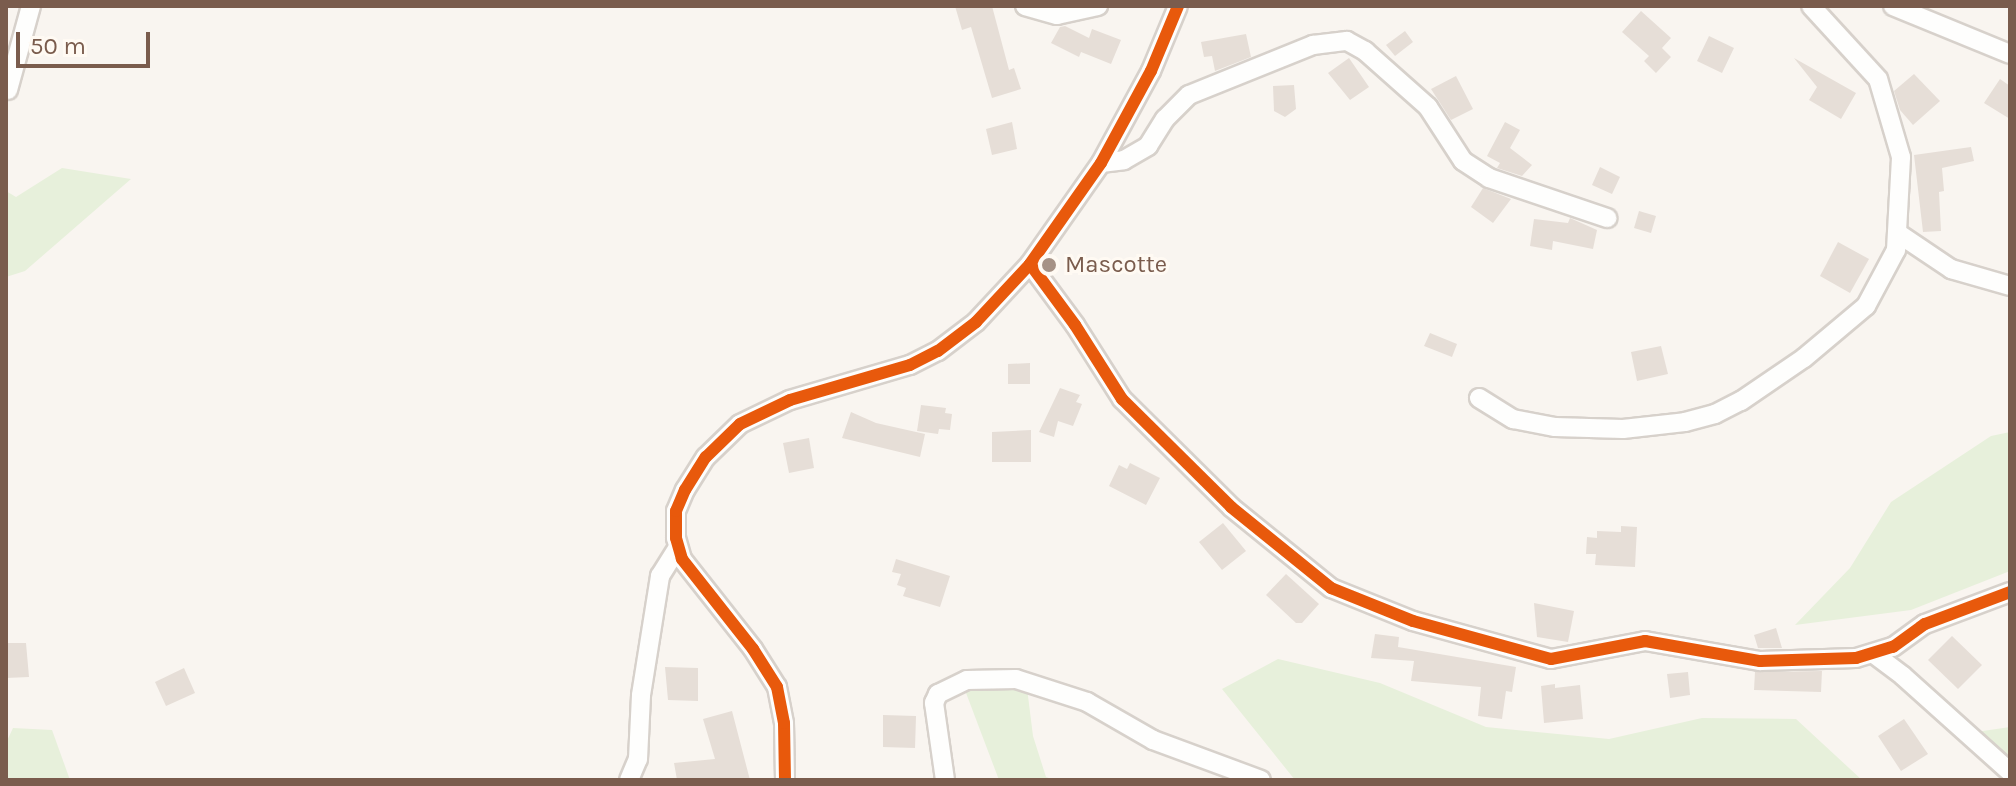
<!DOCTYPE html>
<style>
body{margin:0}
#map{position:relative;width:2016px;height:786px;overflow:hidden;background:#f9f5f0;font-family:Karla,sans-serif}
div>[style]{position:absolute}
.green>*{inset:0;background:#e7f0db}
.building>*{inset:0;background:#e6ded7}
.roads{filter:drop-shadow(2px 0 #d7d1cb) drop-shadow(-2px 0 #d7d1cb) drop-shadow(0 2px #d7d1cb) drop-shadow(0 -2px #d7d1cb)}
.minor>*{height:18px;margin:-9px;padding:0 9px;transform-origin:9px;border-radius:9px;background:#fefefd}
.cycleway>*{height:12px;margin:-6px;padding:0 6px;transform-origin:6px;border-radius:6px;background:#e8590c}
.dots>*{width:22px;height:22px;translate:-50% -50%;box-sizing:border-box;border:4px solid #fffaf3;border-radius:50%}
span{translate:-50% -50%;white-space:nowrap;text-align:center;line-height:1.15;-webkit-text-stroke:6px #fffaf3;paint-order:stroke}
.poi-label{font-size:24px;color:#7a5c4d}
.left{translate:0 -50%;text-align:left}
.frame{position:absolute;inset:0;border:8px solid #7a5c4d;pointer-events:none}
.scale{position:absolute;left:16px;top:32px;width:134px;height:36px;box-sizing:border-box;border:4px solid #7a5c4d;border-top:0;padding-left:10px;font-size:24px;line-height:28px;white-space:nowrap;color:#7a5c4d;-webkit-text-stroke:6px #fffaf3;paint-order:stroke}
</style>
<div id="map">
<div class="green">
<div style="clip-path:polygon(62px 168px,131px 179px,25px 271px,6px 277px,6px 191px,16px 197px)"></div>
<div style="clip-path:polygon(2010px 432px,2010px 571px,1911px 610px,1795px 625px,1850px 568px,1891px 502px,1991px 436px)"></div>
<div style="clip-path:polygon(1278px 659px,1380px 683px,1486px 727px,1609px 739px,1702px 718px,1796px 719px,1862px 780px,1295px 780px,1222px 689px)"></div>
<div style="clip-path:polygon(963px 685px,1027px 688px,1033px 736px,1046px 777px,1055px 780px,999px 780px)"></div>
<div style="clip-path:polygon(2010px 727px,2010px 767px,1976px 732px)"></div>
<div style="clip-path:polygon(13px 728px,52px 730px,70px 780px,6px 780px,6px 743px)"></div>
</div>
<div class="building">
<div style="clip-path:polygon(955px 6px,992px 6px,1009px 70px,1014px 68px,1021px 89px,992px 98px,971px 27px,962px 30px)"></div>
<div style="clip-path:polygon(1641px 11px,1671px 38px,1662px 48px,1671px 57px,1656px 73px,1644px 61px,1649px 56px,1622px 32px)"></div>
<div style="clip-path:polygon(1065px 26px,1089px 38px,1092px 29px,1121px 40px,1111px 64px,1081px 52px,1079px 57px,1051px 43px,1060px 27px)"></div>
<div style="clip-path:polygon(1405px 31px,1413px 42px,1395px 56px,1386px 45px)"></div>
<div style="clip-path:polygon(1246px 34px,1251px 57px,1215px 71px,1212px 56px,1204px 57px,1201px 42px)"></div>
<div style="clip-path:polygon(1709px 36px,1734px 48px,1722px 73px,1697px 61px)"></div>
<div style="clip-path:polygon(1349px 58px,1369px 87px,1350px 100px,1328px 73px)"></div>
<div style="clip-path:polygon(1794px 58px,1856px 93px,1841px 119px,1809px 100px,1817px 87px)"></div>
<div style="clip-path:polygon(1914px 74px,1940px 101px,1913px 125px,1900px 110px,1894px 91px)"></div>
<div style="clip-path:polygon(1456px 76px,1473px 109px,1451px 120px,1431px 89px)"></div>
<div style="clip-path:polygon(2000px 79px,2010px 86px,2010px 119px,1984px 103px)"></div>
<div style="clip-path:polygon(1294px 85px,1296px 109px,1285px 117px,1274px 111px,1273px 86px)"></div>
<div style="clip-path:polygon(1012px 122px,1017px 149px,992px 155px,986px 129px)"></div>
<div style="clip-path:polygon(1505px 122px,1520px 130px,1510px 148px,1532px 165px,1522px 176px,1497px 168px,1500px 163px,1487px 156px)"></div>
<div style="clip-path:polygon(1971px 147px,1974px 161px,1942px 168px,1944px 191px,1939px 192px,1941px 231px,1923px 232px,1914px 155px)"></div>
<div style="clip-path:polygon(1600px 167px,1620px 177px,1612px 194px,1592px 185px)"></div>
<div style="clip-path:polygon(1483px 188px,1511px 199px,1493px 223px,1471px 207px)"></div>
<div style="clip-path:polygon(1639px 211px,1656px 216px,1651px 233px,1634px 228px)"></div>
<div style="clip-path:polygon(1570px 218px,1597px 230px,1593px 249px,1553px 241px,1552px 250px,1530px 246px,1534px 219px,1568px 223px)"></div>
<div style="clip-path:polygon(1838px 242px,1869px 259px,1850px 293px,1820px 276px)"></div>
<div style="clip-path:polygon(1430px 333px,1457px 344px,1452px 357px,1424px 346px)"></div>
<div style="clip-path:polygon(1661px 346px,1668px 374px,1637px 381px,1631px 352px)"></div>
<div style="clip-path:polygon(1030px 363px,1030px 384px,1008px 384px,1008px 364px)"></div>
<div style="clip-path:polygon(1060px 388px,1080px 395px,1076px 402px,1082px 404px,1073px 426px,1058px 421px,1054px 437px,1039px 432px)"></div>
<div style="clip-path:polygon(921px 405px,946px 408px,945px 413px,952px 414px,950px 430px,939px 429px,938px 434px,917px 431px)"></div>
<div style="clip-path:polygon(851px 412px,876px 423px,925px 434px,920px 457px,842px 438px)"></div>
<div style="clip-path:polygon(1031px 430px,1031px 462px,992px 462px,992px 432px)"></div>
<div style="clip-path:polygon(809px 438px,814px 468px,789px 473px,783px 443px)"></div>
<div style="clip-path:polygon(1130px 463px,1160px 478px,1146px 505px,1109px 486px,1119px 465px,1127px 469px)"></div>
<div style="clip-path:polygon(1223px 523px,1246px 551px,1222px 570px,1199px 542px)"></div>
<div style="clip-path:polygon(1621px 526px,1637px 527px,1635px 567px,1595px 565px,1596px 554px,1586px 554px,1587px 537px,1597px 538px,1597px 531px,1621px 532px)"></div>
<div style="clip-path:polygon(896px 559px,950px 576px,940px 607px,903px 596px,906px 588px,897px 585px,901px 574px,892px 572px)"></div>
<div style="clip-path:polygon(1286px 574px,1319px 604px,1302px 623px,1296px 623px,1266px 595px)"></div>
<div style="clip-path:polygon(1534px 603px,1574px 611px,1568px 642px,1537px 637px)"></div>
<div style="clip-path:polygon(1776px 628px,1782px 648px,1758px 648px,1754px 635px)"></div>
<div style="clip-path:polygon(1375px 634px,1399px 637px,1398px 647px,1516px 667px,1512px 692px,1506px 691px,1502px 719px,1478px 716px,1481px 687px,1411px 681px,1414px 661px,1371px 658px)"></div>
<div style="clip-path:polygon(1952px 636px,1982px 665px,1958px 689px,1928px 660px)"></div>
<div style="clip-path:polygon(6px 643px,26px 643px,29px 677px,6px 678px)"></div>
<div style="clip-path:polygon(665px 667px,698px 668px,698px 701px,668px 700px)"></div>
<div style="clip-path:polygon(184px 668px,195px 693px,166px 706px,155px 682px)"></div>
<div style="clip-path:polygon(1822px 671px,1821px 692px,1754px 690px,1755px 672px)"></div>
<div style="clip-path:polygon(1688px 672px,1690px 695px,1670px 698px,1667px 674px)"></div>
<div style="clip-path:polygon(1555px 684px,1555px 688px,1580px 685px,1583px 719px,1544px 723px,1541px 686px)"></div>
<div style="clip-path:polygon(732px 711px,750px 780px,677px 780px,674px 763px,715px 759px,703px 719px)"></div>
<div style="clip-path:polygon(883px 715px,916px 716px,915px 748px,883px 747px)"></div>
<div style="clip-path:polygon(1904px 719px,1928px 754px,1901px 771px,1878px 736px)"></div>
</div>
<div class="roads">
<div class="minor">
<div style="left:1025px;top:6px;width:33px;rotate:16deg"></div>
<div style="left:1057px;top:15px;width:42px;rotate:-12.4deg"></div>
<div style="left:1893px;top:6px;width:126px;rotate:22.3deg"></div>
<div style="left:8px;top:90px;width:87px;rotate:-74.7deg"></div>
<div style="left:1101px;top:163px;width:23px;rotate:-7deg"></div>
<div style="left:1124px;top:160px;width:28px;rotate:-30deg"></div>
<div style="left:1148px;top:146px;width:32px;rotate:-58deg"></div>
<div style="left:1165px;top:119px;width:34px;rotate:-45deg"></div>
<div style="left:1189px;top:95px;width:134px;rotate:-22deg"></div>
<div style="left:1313px;top:45px;width:34px;rotate:-7deg"></div>
<div style="left:1347px;top:41px;width:21px;rotate:29deg"></div>
<div style="left:1365px;top:51px;width:84px;rotate:41.6deg"></div>
<div style="left:1428px;top:107px;width:64px;rotate:57.1deg"></div>
<div style="left:1463px;top:161px;width:31px;rotate:33deg"></div>
<div style="left:1489px;top:178px;width:125px;rotate:18.7deg"></div>
<div style="left:1899px;top:234px;width:63px;rotate:33.9deg"></div>
<div style="left:1951px;top:269px;width:61px;rotate:16.1deg"></div>
<div style="left:1030px;top:264px;width:76px;rotate:53.6deg"></div>
<div style="left:1075px;top:325px;width:88px;rotate:57.6deg"></div>
<div style="left:1122px;top:399px;width:153px;rotate:44.7deg"></div>
<div style="left:1231px;top:507px;width:129px;rotate:39deg"></div>
<div style="left:1331px;top:588px;width:88px;rotate:21.9deg"></div>
<div style="left:1413px;top:621px;width:143px;rotate:15.4deg"></div>
<div style="left:1551px;top:659px;width:96px;rotate:-10.8deg"></div>
<div style="left:1645px;top:641px;width:117px;rotate:9.9deg"></div>
<div style="left:1760px;top:661px;width:96px;rotate:-1.8deg"></div>
<div style="left:1856px;top:658px;width:39px;rotate:-17deg"></div>
<div style="left:1893px;top:647px;width:39px;rotate:-36deg"></div>
<div style="left:1925px;top:624px;width:91px;rotate:-20.6deg"></div>
<div style="left:1479px;top:398px;width:40px;rotate:32deg"></div>
<div style="left:1513px;top:419px;width:43px;rotate:10.8deg"></div>
<div style="left:1555px;top:427px;width:68px;rotate:1.7deg"></div>
<div style="left:1623px;top:429px;width:62px;rotate:-6.4deg"></div>
<div style="left:1685px;top:422px;width:31px;rotate:-15deg"></div>
<div style="left:1715px;top:414px;width:29px;rotate:-27deg"></div>
<div style="left:1741px;top:401px;width:76px;rotate:-34.3deg"></div>
<div style="left:1804px;top:358px;width:81px;rotate:-40deg"></div>
<div style="left:1866px;top:306px;width:64px;rotate:-61.8deg"></div>
<div style="left:1896px;top:250px;width:93px;rotate:-86.9deg"></div>
<div style="left:1901px;top:157px;width:81px;rotate:-106.4deg"></div>
<div style="left:1878px;top:79px;width:99px;rotate:-132.5deg"></div>
<div style="left:1874px;top:654px;width:36px;rotate:37deg"></div>
<div style="left:1903px;top:676px;width:144px;rotate:41.9deg"></div>
<div style="left:629px;top:780px;width:23px;rotate:-67deg"></div>
<div style="left:638px;top:759px;width:64px;rotate:-87.3deg"></div>
<div style="left:641px;top:695px;width:121px;rotate:-80.9deg"></div>
<div style="left:660px;top:576px;width:34px;rotate:-58deg"></div>
<div style="left:785px;top:780px;width:57px;rotate:-91deg"></div>
<div style="left:784px;top:723px;width:37px;rotate:-101deg"></div>
<div style="left:777px;top:687px;width:45px;rotate:-122.3deg"></div>
<div style="left:753px;top:649px;width:115px;rotate:-128.3deg"></div>
<div style="left:682px;top:559px;width:22px;rotate:-106deg"></div>
<div style="left:676px;top:538px;width:27px;rotate:-90deg"></div>
<div style="left:676px;top:511px;width:23px;rotate:-67deg"></div>
<div style="left:685px;top:490px;width:39px;rotate:-58deg"></div>
<div style="left:706px;top:457px;width:47px;rotate:-44.1deg"></div>
<div style="left:740px;top:424px;width:55px;rotate:-25.6deg"></div>
<div style="left:790px;top:400px;width:125px;rotate:-16.3deg"></div>
<div style="left:910px;top:365px;width:31px;rotate:-27deg"></div>
<div style="left:938px;top:351px;width:48px;rotate:-37.3deg"></div>
<div style="left:976px;top:322px;width:79px;rotate:-47deg"></div>
<div style="left:1030px;top:264px;width:123px;rotate:-54.9deg"></div>
<div style="left:1101px;top:163px;width:105px;rotate:-61.5deg"></div>
<div style="left:1151px;top:71px;width:70px;rotate:-67.4deg"></div>
<div style="left:945px;top:780px;width:78px;rotate:-98.1deg"></div>
<div style="left:934px;top:703px;width:10px;rotate:-66deg"></div>
<div style="left:938px;top:694px;width:32px;rotate:-26deg"></div>
<div style="left:967px;top:680px;width:49px;rotate:-1.2deg"></div>
<div style="left:1016px;top:679px;width:75px;rotate:17.9deg"></div>
<div style="left:1087px;top:702px;width:76px;rotate:29.9deg"></div>
<div style="left:1153px;top:740px;width:115px;rotate:20.3deg"></div>
</div>
</div>
<div class="cycleway">
<div style="left:1030px;top:264px;width:76px;rotate:53.6deg"></div>
<div style="left:1075px;top:325px;width:88px;rotate:57.6deg"></div>
<div style="left:1122px;top:399px;width:153px;rotate:44.7deg"></div>
<div style="left:1231px;top:507px;width:129px;rotate:39deg"></div>
<div style="left:1331px;top:588px;width:88px;rotate:21.9deg"></div>
<div style="left:1413px;top:621px;width:143px;rotate:15.4deg"></div>
<div style="left:1551px;top:659px;width:96px;rotate:-10.8deg"></div>
<div style="left:1645px;top:641px;width:117px;rotate:9.9deg"></div>
<div style="left:1760px;top:661px;width:96px;rotate:-1.8deg"></div>
<div style="left:1856px;top:658px;width:39px;rotate:-17deg"></div>
<div style="left:1893px;top:647px;width:39px;rotate:-36deg"></div>
<div style="left:1925px;top:624px;width:91px;rotate:-20.6deg"></div>
<div style="left:785px;top:780px;width:57px;rotate:-91deg"></div>
<div style="left:784px;top:723px;width:37px;rotate:-101deg"></div>
<div style="left:777px;top:687px;width:45px;rotate:-122.3deg"></div>
<div style="left:753px;top:649px;width:115px;rotate:-128.3deg"></div>
<div style="left:682px;top:559px;width:22px;rotate:-106deg"></div>
<div style="left:676px;top:538px;width:27px;rotate:-90deg"></div>
<div style="left:676px;top:511px;width:23px;rotate:-67deg"></div>
<div style="left:685px;top:490px;width:39px;rotate:-58deg"></div>
<div style="left:706px;top:457px;width:47px;rotate:-44.1deg"></div>
<div style="left:740px;top:424px;width:55px;rotate:-25.6deg"></div>
<div style="left:790px;top:400px;width:125px;rotate:-16.3deg"></div>
<div style="left:910px;top:365px;width:31px;rotate:-27deg"></div>
<div style="left:938px;top:351px;width:48px;rotate:-37.3deg"></div>
<div style="left:976px;top:322px;width:79px;rotate:-47deg"></div>
<div style="left:1030px;top:264px;width:123px;rotate:-54.9deg"></div>
<div style="left:1101px;top:163px;width:105px;rotate:-61.5deg"></div>
<div style="left:1151px;top:71px;width:70px;rotate:-67.4deg"></div>
</div>
<div class="dots">
<div style="left:1049px;top:265px;background:#a69286"></div>
</div>
<div class="poi-label">
<span class="left" style="left:1065px;top:265px">Mascotte</span>
</div>
<div class="frame"></div>
<div class="scale">50 m</div>
</div>
